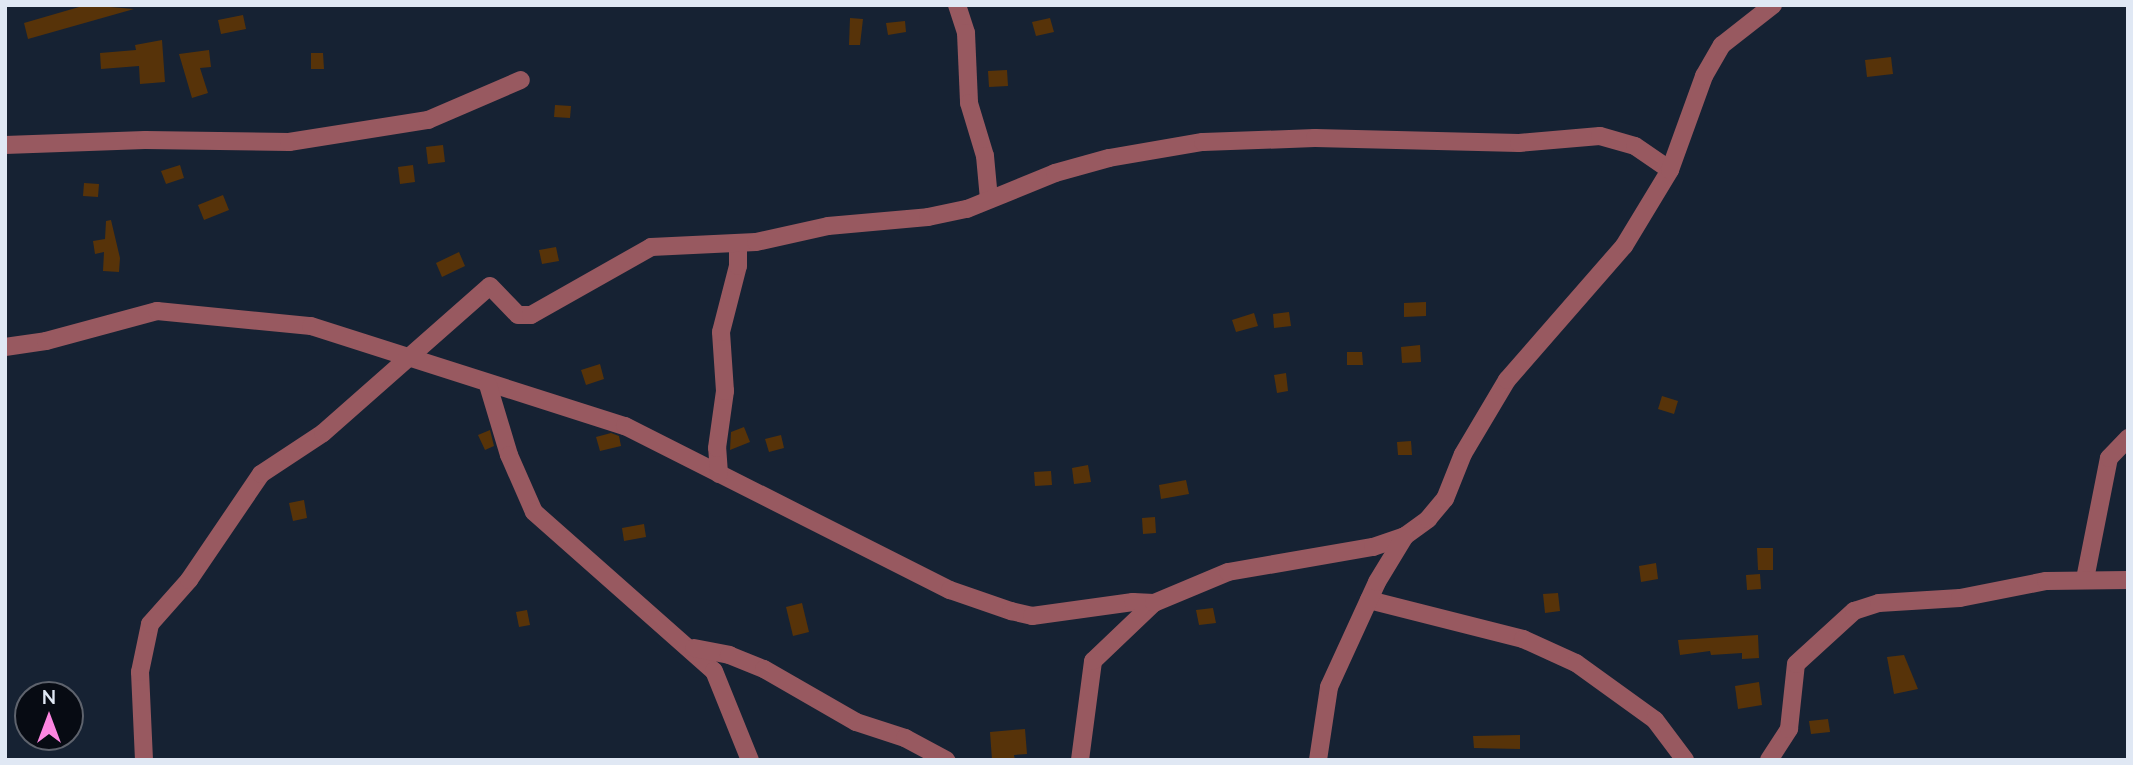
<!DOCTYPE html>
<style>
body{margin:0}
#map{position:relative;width:2133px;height:765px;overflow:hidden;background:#162233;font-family:Mulish,sans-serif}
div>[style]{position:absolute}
.building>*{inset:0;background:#573309}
.minor>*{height:18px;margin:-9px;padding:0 9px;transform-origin:9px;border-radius:9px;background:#985960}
span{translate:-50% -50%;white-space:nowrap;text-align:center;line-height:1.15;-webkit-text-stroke:7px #070b13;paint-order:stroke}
.frame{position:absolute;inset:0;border:7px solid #e0e8f4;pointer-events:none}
.north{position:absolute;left:14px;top:681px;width:70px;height:70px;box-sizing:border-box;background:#070b13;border:2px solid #5e636d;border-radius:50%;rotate:0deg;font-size:19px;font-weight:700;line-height:28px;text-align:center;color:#e0e8f4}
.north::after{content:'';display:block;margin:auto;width:24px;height:32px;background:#fd86e1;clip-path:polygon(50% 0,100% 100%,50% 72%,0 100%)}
</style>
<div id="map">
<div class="building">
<div style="clip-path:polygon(86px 5px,134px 9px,28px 39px,24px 23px)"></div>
<div style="clip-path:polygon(243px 15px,246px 29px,221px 34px,218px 20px)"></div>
<div style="clip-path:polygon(850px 18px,863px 19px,860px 45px,849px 45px)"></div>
<div style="clip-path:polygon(1050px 18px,1054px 32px,1036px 36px,1032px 22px)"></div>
<div style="clip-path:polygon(905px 21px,906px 32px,888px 35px,886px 23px)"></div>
<div style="clip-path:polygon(162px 40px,165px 82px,140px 84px,139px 66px,101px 69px,100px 53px,136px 50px,135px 45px)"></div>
<div style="clip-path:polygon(209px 50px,211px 67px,200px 68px,208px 93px,192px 98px,179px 54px)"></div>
<div style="clip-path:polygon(311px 53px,323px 53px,324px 69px,311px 69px)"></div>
<div style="clip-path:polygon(1891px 57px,1893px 74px,1867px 77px,1865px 60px)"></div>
<div style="clip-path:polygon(1007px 70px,1008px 86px,989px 87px,988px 71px)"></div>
<div style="clip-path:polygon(555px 105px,571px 106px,570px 118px,554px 117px)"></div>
<div style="clip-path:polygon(443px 145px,445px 162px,428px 164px,426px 147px)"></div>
<div style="clip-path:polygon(180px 165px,184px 178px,166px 184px,161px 171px)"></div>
<div style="clip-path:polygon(413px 165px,415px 182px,400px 184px,398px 167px)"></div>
<div style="clip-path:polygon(84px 183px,99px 184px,98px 197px,83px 196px)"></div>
<div style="clip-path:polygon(223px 195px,229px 210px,204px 220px,198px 205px)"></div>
<div style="clip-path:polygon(111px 220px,120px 258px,119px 272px,103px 271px,104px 252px,95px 254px,93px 241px,105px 239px,106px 221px)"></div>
<div style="clip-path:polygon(556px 247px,559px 261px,542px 264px,539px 250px)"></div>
<div style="clip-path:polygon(459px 252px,465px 266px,442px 277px,436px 263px)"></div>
<div style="clip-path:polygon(1426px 302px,1426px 316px,1404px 317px,1404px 303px)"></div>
<div style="clip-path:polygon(1289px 312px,1291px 326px,1274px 328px,1273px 314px)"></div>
<div style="clip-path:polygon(1254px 313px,1258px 326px,1236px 332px,1232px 320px)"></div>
<div style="clip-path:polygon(1420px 345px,1421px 362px,1402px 363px,1401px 347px)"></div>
<div style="clip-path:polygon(1347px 352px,1362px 352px,1363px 365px,1347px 365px)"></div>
<div style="clip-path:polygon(600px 364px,604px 379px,586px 385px,581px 370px)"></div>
<div style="clip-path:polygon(1286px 373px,1288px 391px,1277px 393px,1274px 375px)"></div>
<div style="clip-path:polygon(1662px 396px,1678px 401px,1674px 414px,1658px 409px)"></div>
<div style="clip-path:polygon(744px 427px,750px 442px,730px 450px,731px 432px)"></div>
<div style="clip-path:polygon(490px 430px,494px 446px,485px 450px,478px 435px)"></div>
<div style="clip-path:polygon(611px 433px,619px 436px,621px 446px,600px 451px,596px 437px)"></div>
<div style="clip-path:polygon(781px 435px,784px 448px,769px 452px,765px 439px)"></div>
<div style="clip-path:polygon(1411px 441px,1412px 455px,1398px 455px,1397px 442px)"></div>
<div style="clip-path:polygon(1088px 465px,1091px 482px,1074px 484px,1072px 468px)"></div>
<div style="clip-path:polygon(1051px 471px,1052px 485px,1035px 486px,1034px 472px)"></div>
<div style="clip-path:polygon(1186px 480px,1189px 494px,1161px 499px,1159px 485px)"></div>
<div style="clip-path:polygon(304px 500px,307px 518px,293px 521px,289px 503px)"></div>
<div style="clip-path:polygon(1155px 517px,1156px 533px,1143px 534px,1142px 518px)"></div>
<div style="clip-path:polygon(644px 524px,646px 537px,624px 541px,622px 528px)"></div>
<div style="clip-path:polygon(1757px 548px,1773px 548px,1773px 570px,1758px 570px)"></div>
<div style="clip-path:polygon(1656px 563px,1658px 579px,1641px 582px,1639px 566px)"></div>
<div style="clip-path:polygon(1760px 574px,1761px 589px,1747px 590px,1746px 575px)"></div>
<div style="clip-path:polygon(1558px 593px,1560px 611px,1545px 613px,1543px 594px)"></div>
<div style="clip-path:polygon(802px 603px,809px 632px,793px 636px,786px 607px)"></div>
<div style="clip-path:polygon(1213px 608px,1216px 623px,1199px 625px,1196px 610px)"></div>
<div style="clip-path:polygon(527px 610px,530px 625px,519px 627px,516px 612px)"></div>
<div style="clip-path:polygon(1758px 635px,1759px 658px,1742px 659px,1742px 653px,1711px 655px,1710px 651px,1680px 655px,1678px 640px)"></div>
<div style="clip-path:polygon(1904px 655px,1918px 689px,1894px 694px,1887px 657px)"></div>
<div style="clip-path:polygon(1759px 682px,1762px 705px,1738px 709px,1735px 686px)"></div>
<div style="clip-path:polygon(1828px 719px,1830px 732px,1811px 734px,1809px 721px)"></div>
<div style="clip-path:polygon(1025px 729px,1027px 754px,1014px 755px,1015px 760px,992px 760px,990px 732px)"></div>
<div style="clip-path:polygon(1520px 735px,1520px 749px,1474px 748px,1473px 736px)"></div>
</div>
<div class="minor">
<div style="left:957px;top:5px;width:29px;rotate:72deg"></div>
<div style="left:966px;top:33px;width:70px;rotate:87.5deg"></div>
<div style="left:969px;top:103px;width:55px;rotate:73.2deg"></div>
<div style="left:985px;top:156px;width:43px;rotate:84.7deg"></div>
<div style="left:5px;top:145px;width:140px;rotate:-2deg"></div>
<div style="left:145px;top:140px;width:144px;rotate:0.8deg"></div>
<div style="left:289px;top:142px;width:141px;rotate:-9deg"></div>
<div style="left:428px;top:120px;width:101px;rotate:-23.3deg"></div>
<div style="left:5px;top:347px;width:41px;rotate:-8.3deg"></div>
<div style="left:46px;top:341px;width:115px;rotate:-15.1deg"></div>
<div style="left:157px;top:311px;width:155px;rotate:5.6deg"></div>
<div style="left:311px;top:326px;width:330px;rotate:17.7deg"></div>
<div style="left:625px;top:426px;width:364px;rotate:26.8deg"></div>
<div style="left:950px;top:590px;width:65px;rotate:19deg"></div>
<div style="left:1011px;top:611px;width:22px;rotate:13deg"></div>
<div style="left:1032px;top:616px;width:102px;rotate:-7.9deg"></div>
<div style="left:1133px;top:602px;width:21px;rotate:3deg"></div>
<div style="left:488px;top:385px;width:73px;rotate:73.3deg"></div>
<div style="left:509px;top:455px;width:62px;rotate:66.3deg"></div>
<div style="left:534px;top:512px;width:240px;rotate:41.5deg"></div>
<div style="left:714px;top:671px;width:96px;rotate:68deg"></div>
<div style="left:719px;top:474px;width:26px;rotate:-94deg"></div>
<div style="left:717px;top:448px;width:58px;rotate:-82deg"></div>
<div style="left:725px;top:391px;width:59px;rotate:-93.9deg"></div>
<div style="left:721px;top:332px;width:68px;rotate:-75.6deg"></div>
<div style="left:738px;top:266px;width:23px;rotate:-90deg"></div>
<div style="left:2085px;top:579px;width:123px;rotate:-78.8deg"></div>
<div style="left:2109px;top:458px;width:28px;rotate:-46deg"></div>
<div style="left:1369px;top:600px;width:159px;rotate:14.2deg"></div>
<div style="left:1523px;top:639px;width:58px;rotate:24.4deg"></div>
<div style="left:1576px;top:663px;width:97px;rotate:35.8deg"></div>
<div style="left:1655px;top:720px;width:50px;rotate:53.1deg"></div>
<div style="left:694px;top:648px;width:36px;rotate:11deg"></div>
<div style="left:729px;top:655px;width:38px;rotate:22deg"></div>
<div style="left:764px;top:669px;width:106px;rotate:29.9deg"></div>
<div style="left:856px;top:722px;width:52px;rotate:18.1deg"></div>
<div style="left:905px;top:738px;width:47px;rotate:28.2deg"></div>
<div style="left:144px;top:760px;width:88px;rotate:-92.6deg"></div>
<div style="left:140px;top:672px;width:49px;rotate:-78.2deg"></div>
<div style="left:150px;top:624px;width:59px;rotate:-48.4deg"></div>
<div style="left:189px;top:580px;width:128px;rotate:-55.8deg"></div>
<div style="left:261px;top:474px;width:74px;rotate:-33.5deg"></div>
<div style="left:323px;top:433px;width:222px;rotate:-41.4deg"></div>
<div style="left:490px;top:286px;width:40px;rotate:46deg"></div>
<div style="left:518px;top:315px;width:13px"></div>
<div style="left:531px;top:315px;width:138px;rotate:-29.5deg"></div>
<div style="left:651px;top:247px;width:105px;rotate:-2.7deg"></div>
<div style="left:756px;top:242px;width:74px;rotate:-12.5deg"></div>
<div style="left:828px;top:226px;width:100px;rotate:-5.1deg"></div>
<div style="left:928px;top:217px;width:40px;rotate:-12deg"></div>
<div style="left:967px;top:209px;width:95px;rotate:-22.2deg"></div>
<div style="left:1055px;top:173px;width:56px;rotate:-15.5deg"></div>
<div style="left:1109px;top:158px;width:95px;rotate:-9.7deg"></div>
<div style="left:1203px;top:142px;width:112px;rotate:-2deg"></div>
<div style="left:1315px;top:138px;width:204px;rotate:1.4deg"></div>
<div style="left:1519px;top:143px;width:81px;rotate:-4.9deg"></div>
<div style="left:1600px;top:136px;width:36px;rotate:16deg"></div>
<div style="left:1635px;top:146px;width:42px;rotate:34.4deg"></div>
<div style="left:1080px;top:760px;width:100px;rotate:-82.5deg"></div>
<div style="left:1093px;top:661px;width:84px;rotate:-43.6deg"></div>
<div style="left:1154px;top:603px;width:80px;rotate:-22.7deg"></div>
<div style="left:1228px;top:572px;width:147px;rotate:-9.8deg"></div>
<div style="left:1373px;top:547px;width:34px;rotate:-19deg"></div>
<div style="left:1405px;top:536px;width:29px;rotate:-36deg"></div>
<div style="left:1428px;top:519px;width:26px;rotate:-50deg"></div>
<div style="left:1445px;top:499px;width:48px;rotate:-68.2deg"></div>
<div style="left:1463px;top:454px;width:86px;rotate:-59.3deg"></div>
<div style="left:1507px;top:380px;width:178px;rotate:-48.9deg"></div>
<div style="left:1624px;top:246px;width:89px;rotate:-58.8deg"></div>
<div style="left:1670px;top:170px;width:100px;rotate:-70.1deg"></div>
<div style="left:1704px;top:76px;width:36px;rotate:-60deg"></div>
<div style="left:1722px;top:45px;width:65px;rotate:-38.1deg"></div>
<div style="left:1318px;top:760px;width:74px;rotate:-81.4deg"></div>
<div style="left:1329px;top:687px;width:115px;rotate:-65.4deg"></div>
<div style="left:1377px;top:582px;width:54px;rotate:-58.7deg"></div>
<div style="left:1769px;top:760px;width:37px;rotate:-57deg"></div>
<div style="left:1789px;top:729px;width:65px;rotate:-83.9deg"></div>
<div style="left:1796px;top:664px;width:79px;rotate:-42.4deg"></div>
<div style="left:1854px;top:611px;width:26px;rotate:-18deg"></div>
<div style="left:1879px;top:603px;width:81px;rotate:-3.5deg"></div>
<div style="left:1960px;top:598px;width:88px;rotate:-11.2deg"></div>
<div style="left:2046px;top:581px;width:82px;rotate:-0.7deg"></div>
</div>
<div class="frame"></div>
<div class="north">N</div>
</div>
